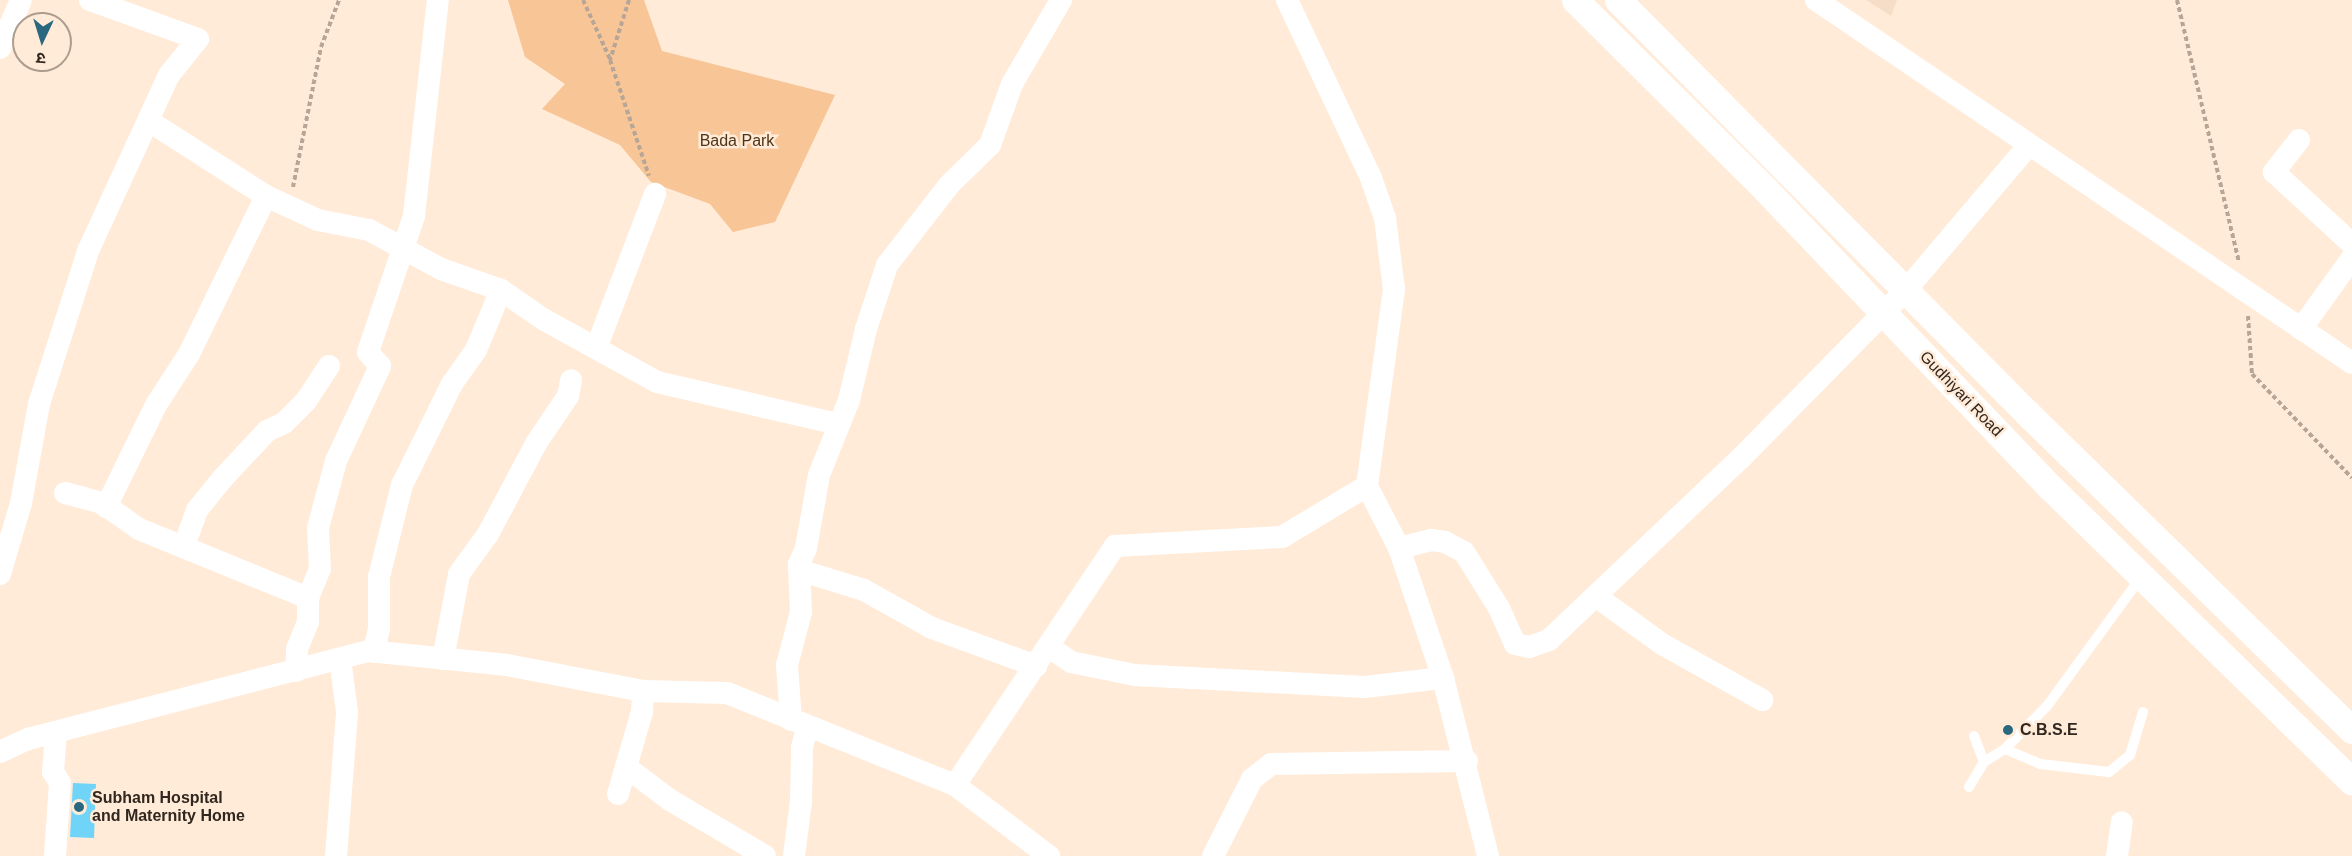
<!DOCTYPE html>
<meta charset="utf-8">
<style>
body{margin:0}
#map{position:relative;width:2352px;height:856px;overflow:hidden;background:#ffebd8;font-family:Arial,"Noto Sans Devanagari",sans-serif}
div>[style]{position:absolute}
.built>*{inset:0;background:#f6ddc7}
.green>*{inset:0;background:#f7c596}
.building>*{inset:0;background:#70d4f9}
.path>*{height:4px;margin-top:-2px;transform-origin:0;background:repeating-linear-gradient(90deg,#b7a697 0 4.5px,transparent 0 7.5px)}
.service>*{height:10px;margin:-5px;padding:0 5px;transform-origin:5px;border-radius:5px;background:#fff}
.minor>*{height:22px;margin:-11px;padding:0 11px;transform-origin:11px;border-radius:11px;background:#fff}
.tertiary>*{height:27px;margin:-13.5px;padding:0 13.5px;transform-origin:13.5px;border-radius:13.5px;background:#fff}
.dots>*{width:16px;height:16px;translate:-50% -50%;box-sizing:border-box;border:3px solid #ffebd8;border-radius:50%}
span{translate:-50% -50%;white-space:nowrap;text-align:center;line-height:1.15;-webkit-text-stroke:5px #ffebd8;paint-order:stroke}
.park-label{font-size:16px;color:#4f351a}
.street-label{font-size:16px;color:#31271f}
.poi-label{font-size:16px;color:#31271f;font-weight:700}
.left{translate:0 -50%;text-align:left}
.north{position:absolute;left:12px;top:12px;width:60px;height:60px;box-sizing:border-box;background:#ffebd8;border:2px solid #ad9d8e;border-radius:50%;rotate:184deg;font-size:16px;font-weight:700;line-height:24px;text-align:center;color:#31271f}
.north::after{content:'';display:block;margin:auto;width:21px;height:27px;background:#29687e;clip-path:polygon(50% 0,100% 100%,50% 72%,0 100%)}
</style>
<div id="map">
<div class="built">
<div style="clip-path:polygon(1866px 0,1897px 0,1891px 16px)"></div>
</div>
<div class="green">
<div style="clip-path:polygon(508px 0,644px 0,662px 51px,835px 95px,775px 222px,733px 232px,710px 204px,651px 182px,620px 145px,542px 109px,565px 84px,525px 57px)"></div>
</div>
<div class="building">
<div style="clip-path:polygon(73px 783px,96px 784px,94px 838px,70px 837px)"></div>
</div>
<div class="path">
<div style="left:583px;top:0;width:65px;rotate:65.4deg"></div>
<div style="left:629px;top:0;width:63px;rotate:107.6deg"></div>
<div style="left:610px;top:60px;width:122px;rotate:71.4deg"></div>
<div style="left:2177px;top:0;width:269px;rotate:76.7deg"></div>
<div style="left:293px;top:187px;width:143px;rotate:-78.7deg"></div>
<div style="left:321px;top:47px;width:50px;rotate:-69deg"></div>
<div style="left:2248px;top:316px;width:58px;rotate:86.1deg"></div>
<div style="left:2252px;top:374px;width:144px;rotate:46.1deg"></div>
</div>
<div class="service">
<div style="left:1974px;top:736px;width:28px;rotate:69deg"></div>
<div style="left:2005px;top:749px;width:38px;rotate:23deg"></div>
<div style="left:2040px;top:764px;width:69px;rotate:6.6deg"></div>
<div style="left:2109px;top:772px;width:27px;rotate:-39deg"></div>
<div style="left:2130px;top:755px;width:45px;rotate:-73.2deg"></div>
<div style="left:1969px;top:787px;width:29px;rotate:-59deg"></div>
<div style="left:1984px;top:762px;width:25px;rotate:-32deg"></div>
<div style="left:2005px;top:749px;width:60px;rotate:-45.7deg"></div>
<div style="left:2047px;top:706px;width:160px;rotate:-53.9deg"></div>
</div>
<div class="minor">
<div style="left:1287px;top:0;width:197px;rotate:64.7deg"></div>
<div style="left:1371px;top:178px;width:42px;rotate:70.7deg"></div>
<div style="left:1385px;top:218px;width:72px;rotate:82.8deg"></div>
<div style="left:1394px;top:289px;width:199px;rotate:97.8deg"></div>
<div style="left:1367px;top:486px;width:70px;rotate:62.7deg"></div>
<div style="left:1399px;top:548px;width:137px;rotate:71.3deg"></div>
<div style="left:1443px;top:678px;width:184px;rotate:75.8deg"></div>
<div style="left:1816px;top:0;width:647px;rotate:34.11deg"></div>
<div style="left:0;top:48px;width:52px;rotate:-66.4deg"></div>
<div style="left:149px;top:121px;width:139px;rotate:32.7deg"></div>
<div style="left:266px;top:196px;width:57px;rotate:24.8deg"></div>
<div style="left:318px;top:220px;width:52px;rotate:11.1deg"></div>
<div style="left:369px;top:230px;width:82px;rotate:28.4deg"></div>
<div style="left:441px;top:269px;width:64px;rotate:19.3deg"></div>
<div style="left:501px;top:290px;width:51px;rotate:34.6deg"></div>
<div style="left:543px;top:319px;width:130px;rotate:28.9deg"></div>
<div style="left:657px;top:382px;width:186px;rotate:13.1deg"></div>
<div style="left:2299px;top:140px;width:41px;rotate:128deg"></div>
<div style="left:2274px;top:172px;width:106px;rotate:42.7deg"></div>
<div style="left:2301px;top:329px;width:87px;rotate:-54.3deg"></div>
<div style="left:597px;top:346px;width:163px;rotate:-69.1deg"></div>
<div style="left:65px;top:493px;width:38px;rotate:15deg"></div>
<div style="left:102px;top:503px;width:45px;rotate:35.1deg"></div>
<div style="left:139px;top:529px;width:183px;rotate:22.2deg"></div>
<div style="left:106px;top:507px;width:114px;rotate:-63.9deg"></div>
<div style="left:156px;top:405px;width:61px;rotate:-57.1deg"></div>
<div style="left:189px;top:354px;width:176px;rotate:-64deg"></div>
<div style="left:184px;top:546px;width:38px;rotate:-70deg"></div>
<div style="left:197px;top:510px;width:41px;rotate:-50.9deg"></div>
<div style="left:223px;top:478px;width:64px;rotate:-46.9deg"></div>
<div style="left:267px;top:431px;width:19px;rotate:-25deg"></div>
<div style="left:284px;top:423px;width:31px;rotate:-45deg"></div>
<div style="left:306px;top:401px;width:42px;rotate:-56.7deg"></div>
<div style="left:1399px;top:548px;width:33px;rotate:-14deg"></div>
<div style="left:1431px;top:540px;width:14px;rotate:8deg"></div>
<div style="left:1445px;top:542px;width:21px;rotate:28deg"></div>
<div style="left:1464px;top:552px;width:66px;rotate:58deg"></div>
<div style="left:1499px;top:608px;width:39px;rotate:66deg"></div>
<div style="left:1515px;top:644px;width:14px;rotate:12deg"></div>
<div style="left:1529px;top:647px;width:21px;rotate:-19deg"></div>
<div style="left:1549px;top:640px;width:263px;rotate:-43.5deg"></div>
<div style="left:1740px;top:459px;width:237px;rotate:-45.5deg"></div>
<div style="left:1906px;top:290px;width:190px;rotate:-49.7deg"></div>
<div style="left:799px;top:570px;width:68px;rotate:17.1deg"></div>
<div style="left:864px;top:590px;width:78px;rotate:29.2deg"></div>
<div style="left:932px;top:628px;width:111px;rotate:20.1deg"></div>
<div style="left:0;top:574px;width:74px;rotate:-73.5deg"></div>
<div style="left:21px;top:503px;width:101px;rotate:-79.7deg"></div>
<div style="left:39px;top:404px;width:161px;rotate:-72.2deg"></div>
<div style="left:88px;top:251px;width:194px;rotate:-65.3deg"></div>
<div style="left:169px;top:75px;width:46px;rotate:-51.1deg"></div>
<div style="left:198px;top:39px;width:115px;rotate:-160.1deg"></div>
<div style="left:1597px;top:597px;width:80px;rotate:35.9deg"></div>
<div style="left:1662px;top:644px;width:115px;rotate:29.2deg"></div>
<div style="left:1049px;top:647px;width:27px;rotate:34deg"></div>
<div style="left:1071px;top:662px;width:65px;rotate:11.5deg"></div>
<div style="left:1135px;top:675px;width:230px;rotate:3deg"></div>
<div style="left:1365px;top:687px;width:79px;rotate:-6.6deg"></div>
<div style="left:374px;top:652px;width:25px;rotate:-78deg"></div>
<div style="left:379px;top:628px;width:51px;rotate:-90deg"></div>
<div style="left:379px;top:577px;width:95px;rotate:-76deg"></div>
<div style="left:402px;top:485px;width:113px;rotate:-63.7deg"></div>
<div style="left:452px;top:384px;width:42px;rotate:-54.8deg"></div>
<div style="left:476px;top:350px;width:65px;rotate:-67.4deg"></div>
<div style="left:443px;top:659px;width:86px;rotate:-79.3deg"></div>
<div style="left:459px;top:574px;width:49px;rotate:-54.1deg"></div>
<div style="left:488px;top:534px;width:104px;rotate:-62deg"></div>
<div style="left:537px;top:442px;width:55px;rotate:-56deg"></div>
<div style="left:568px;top:396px;width:16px;rotate:-79deg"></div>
<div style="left:296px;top:671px;width:22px;rotate:-87deg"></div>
<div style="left:297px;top:649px;width:29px;rotate:-68deg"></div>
<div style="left:308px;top:622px;width:24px;rotate:-90deg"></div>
<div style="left:308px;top:598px;width:31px;rotate:-68deg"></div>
<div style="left:320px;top:569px;width:41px;rotate:-92.8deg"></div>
<div style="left:318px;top:528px;width:69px;rotate:-75deg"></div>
<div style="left:336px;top:461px;width:105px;rotate:-65.1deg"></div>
<div style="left:380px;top:366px;width:18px;rotate:-131deg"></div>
<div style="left:368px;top:352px;width:144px;rotate:-71.3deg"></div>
<div style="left:414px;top:216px;width:217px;rotate:-83.7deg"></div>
<div style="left:791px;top:720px;width:55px;rotate:-94.2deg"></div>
<div style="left:787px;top:665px;width:55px;rotate:-75.2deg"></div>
<div style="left:801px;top:612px;width:48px;rotate:-92.4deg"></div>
<div style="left:799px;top:564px;width:17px;rotate:-66deg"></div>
<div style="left:806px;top:548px;width:74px;rotate:-79.9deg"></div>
<div style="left:819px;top:475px;width:81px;rotate:-68.2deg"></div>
<div style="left:849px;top:400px;width:73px;rotate:-76.5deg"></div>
<div style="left:866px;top:329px;width:67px;rotate:-71.8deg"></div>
<div style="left:887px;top:265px;width:101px;rotate:-52.2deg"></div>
<div style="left:949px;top:185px;width:57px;rotate:-44.3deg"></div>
<div style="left:990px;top:145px;width:65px;rotate:-70.2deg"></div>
<div style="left:1012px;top:84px;width:97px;rotate:-59.7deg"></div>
<div style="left:0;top:752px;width:31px;rotate:-25deg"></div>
<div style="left:28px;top:739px;width:352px;rotate:-14.5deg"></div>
<div style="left:369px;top:651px;width:139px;rotate:5.8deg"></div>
<div style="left:507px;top:665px;width:138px;rotate:10.8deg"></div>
<div style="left:643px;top:691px;width:84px;rotate:1.4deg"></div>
<div style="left:727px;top:693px;width:246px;rotate:22deg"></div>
<div style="left:955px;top:785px;width:118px;rotate:37.1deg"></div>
<div style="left:626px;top:767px;width:55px;rotate:36.9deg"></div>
<div style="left:670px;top:800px;width:110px;rotate:30.5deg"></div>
<div style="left:955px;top:785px;width:288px;rotate:-56.2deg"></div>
<div style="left:1115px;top:546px;width:167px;rotate:-3.1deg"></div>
<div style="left:1282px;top:537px;width:99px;rotate:-31deg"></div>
<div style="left:618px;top:794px;width:85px;rotate:-73.7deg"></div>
<div style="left:642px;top:712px;width:21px;rotate:-87deg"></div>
<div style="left:55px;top:856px;width:73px;rotate:-86.1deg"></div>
<div style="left:60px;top:783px;width:13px;rotate:-122deg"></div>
<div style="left:53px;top:772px;width:40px;rotate:-85.7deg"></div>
<div style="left:336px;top:856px;width:144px;rotate:-85.6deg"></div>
<div style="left:347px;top:712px;width:53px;rotate:-97.5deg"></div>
<div style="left:794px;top:856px;width:55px;rotate:-82.7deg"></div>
<div style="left:801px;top:801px;width:53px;rotate:-88.9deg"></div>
<div style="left:802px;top:748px;width:22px;rotate:-77deg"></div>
<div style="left:1213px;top:856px;width:86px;rotate:-63.1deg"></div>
<div style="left:1252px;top:779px;width:24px;rotate:-38deg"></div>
<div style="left:1271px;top:764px;width:196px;rotate:-0.9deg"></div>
<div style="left:2117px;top:856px;width:34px;rotate:-82deg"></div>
</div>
<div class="tertiary">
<div style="left:1575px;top:0;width:269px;rotate:44.8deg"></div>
<div style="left:1766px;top:190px;width:411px;rotate:46.3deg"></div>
<div style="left:2050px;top:487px;width:422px;rotate:44.3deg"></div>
<div style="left:1618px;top:0;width:581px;rotate:45.28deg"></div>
<div style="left:2027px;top:413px;width:454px;rotate:44.3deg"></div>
</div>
<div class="dots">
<div style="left:2008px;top:730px;background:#29687e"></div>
<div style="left:79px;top:807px;background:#29687e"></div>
</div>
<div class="park-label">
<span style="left:737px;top:141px">Bada Park</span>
</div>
<div class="street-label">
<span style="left:1961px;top:394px;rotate:46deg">Gudhiyari Road</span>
</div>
<div class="poi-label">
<span class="left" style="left:2020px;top:730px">C.B.S.E</span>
<span class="left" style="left:92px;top:807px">Subham Hospital<br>and Maternity Home</span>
</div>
<div class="north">उ</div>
</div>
